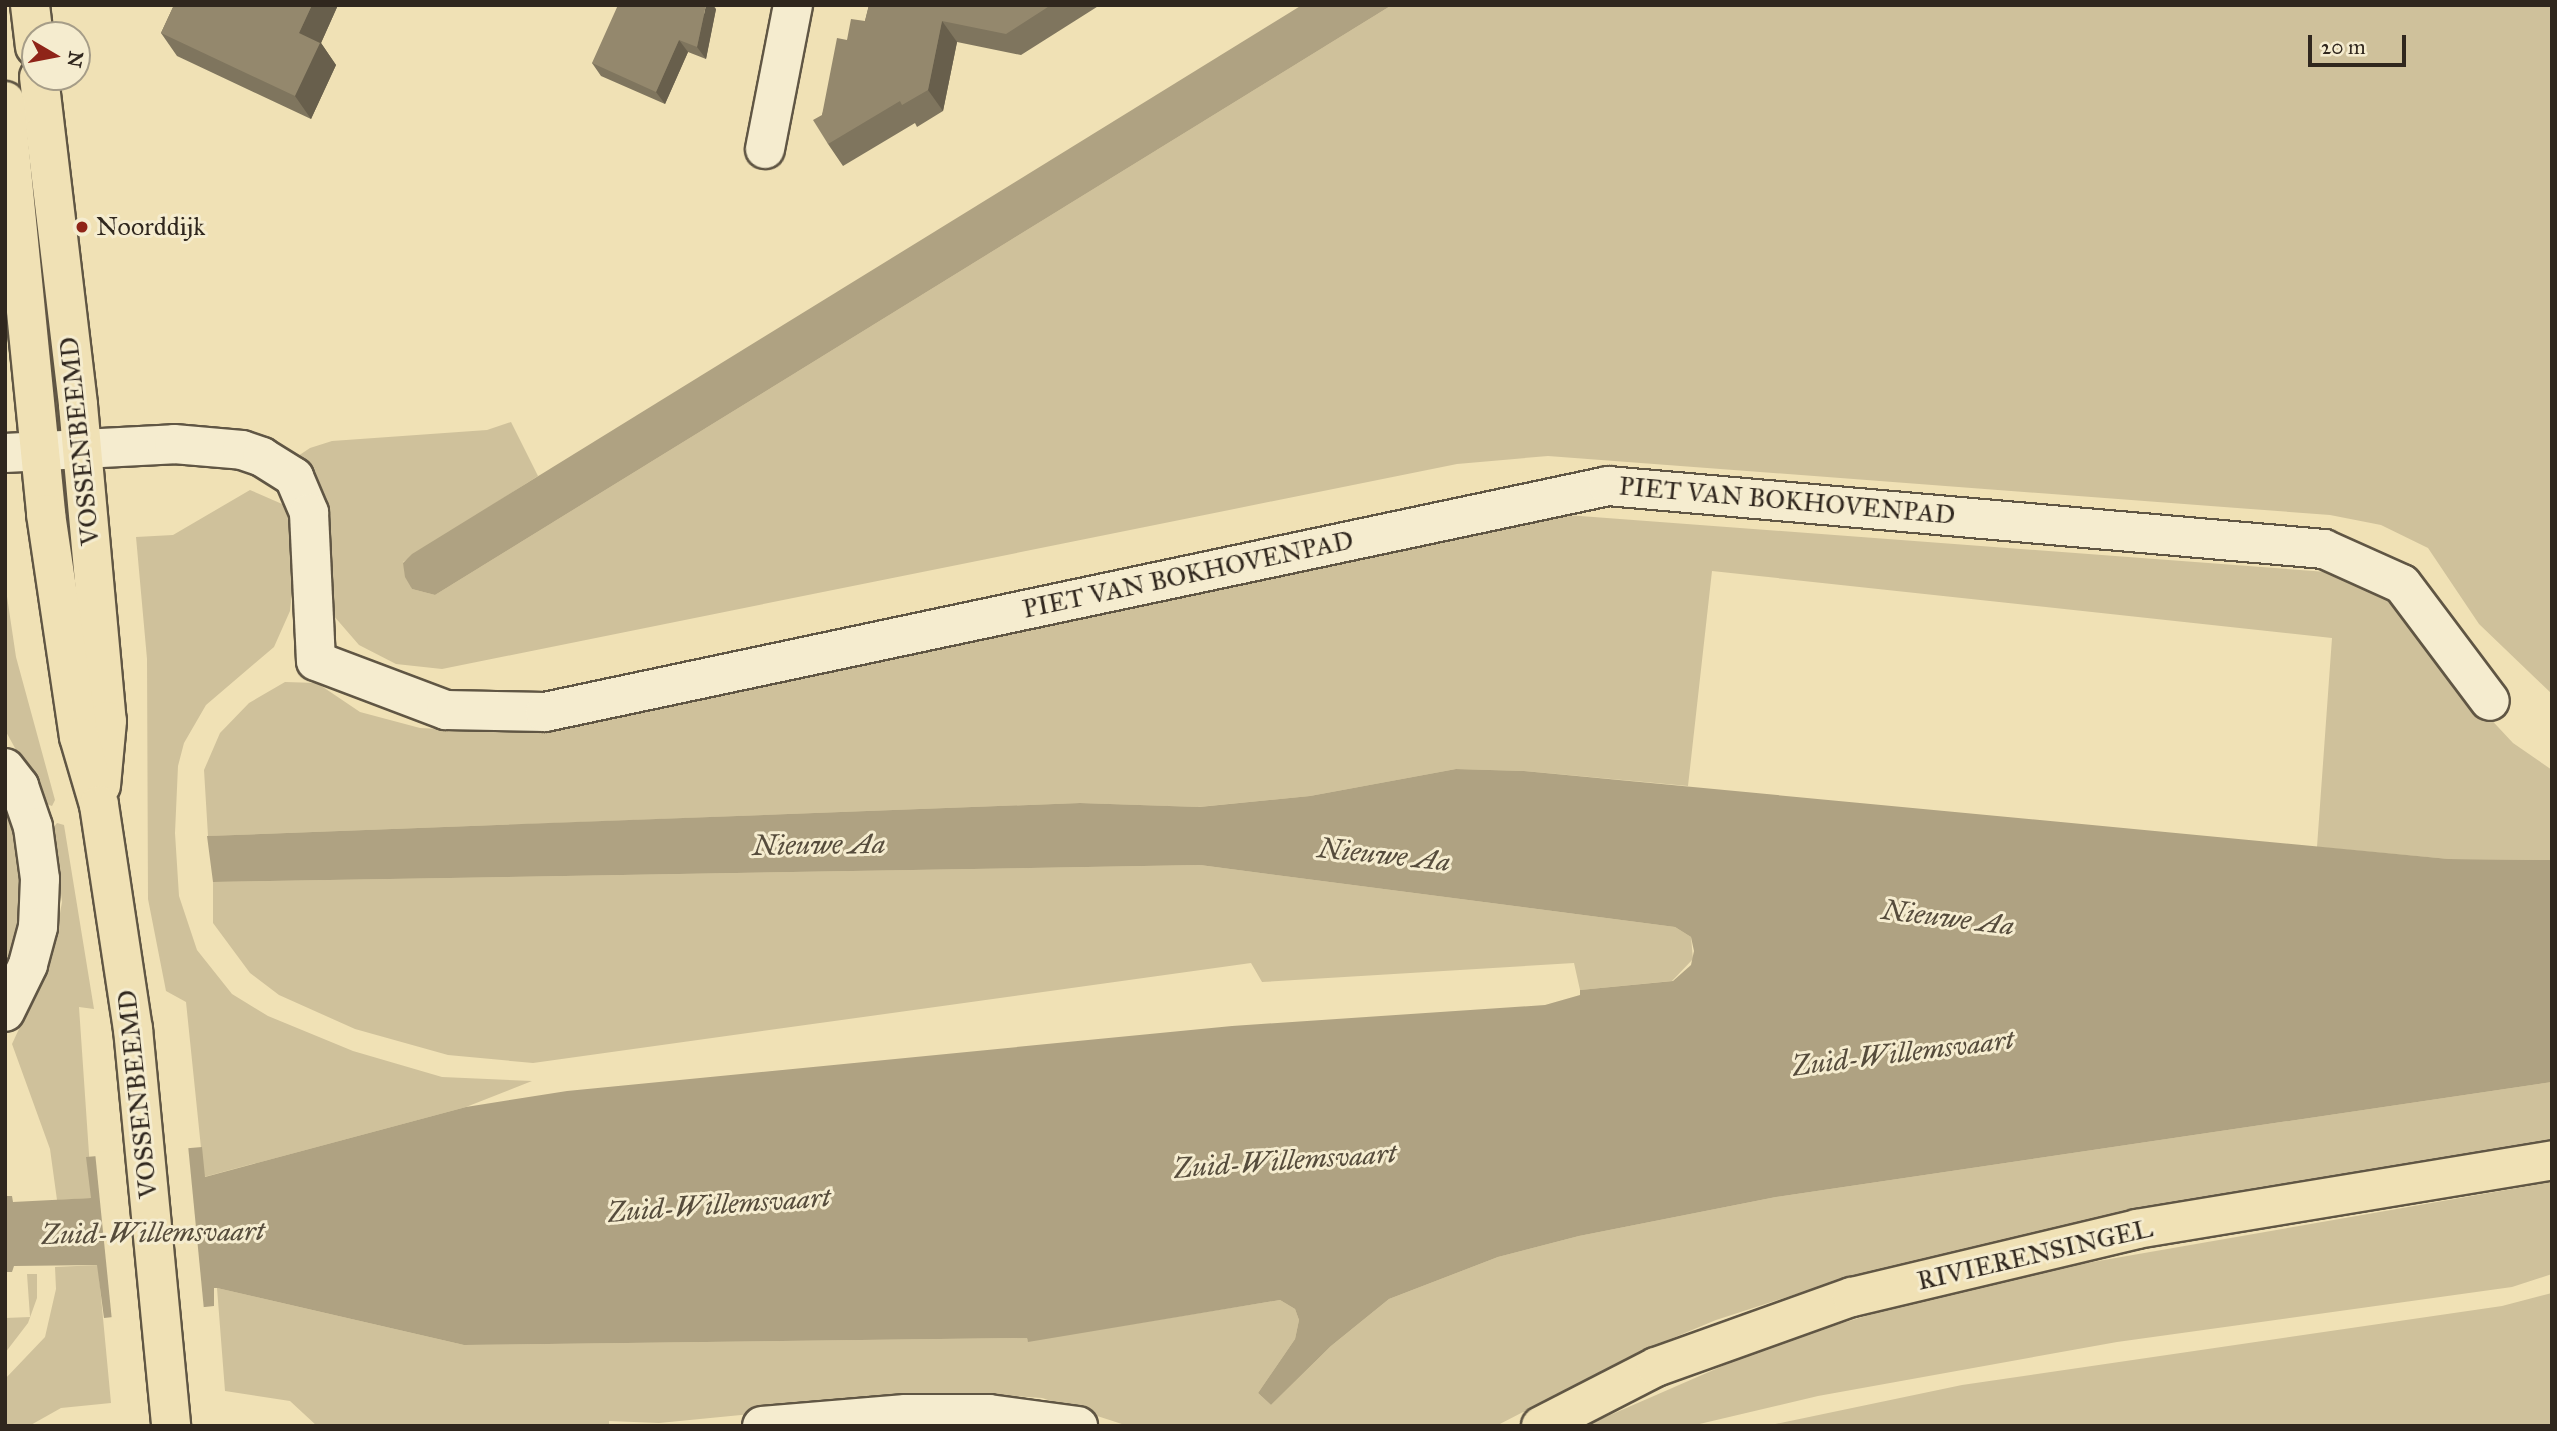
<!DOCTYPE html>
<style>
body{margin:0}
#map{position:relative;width:2557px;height:1431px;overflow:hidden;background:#f0e1b5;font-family:"IM FELL Great Primer",serif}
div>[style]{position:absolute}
.green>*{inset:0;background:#cfc19b}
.water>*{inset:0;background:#afa282}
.pier>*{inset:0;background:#f0e1b5}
.roads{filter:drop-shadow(2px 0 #605644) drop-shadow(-2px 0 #605644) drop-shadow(0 2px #605644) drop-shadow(0 -2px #605644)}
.minor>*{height:38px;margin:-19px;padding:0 19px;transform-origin:19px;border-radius:19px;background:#f5eccf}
.major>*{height:38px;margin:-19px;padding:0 19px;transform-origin:19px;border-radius:19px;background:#f0e1b5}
.wall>*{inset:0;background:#7f755e}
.shaded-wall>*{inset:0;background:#685f4c}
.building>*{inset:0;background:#94886d}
.dots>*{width:19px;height:19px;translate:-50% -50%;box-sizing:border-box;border:4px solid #f5eccf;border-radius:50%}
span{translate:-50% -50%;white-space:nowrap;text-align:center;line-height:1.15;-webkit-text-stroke:6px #f5eccf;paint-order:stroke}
.poi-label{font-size:26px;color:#30271e}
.left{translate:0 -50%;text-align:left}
.street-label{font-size:26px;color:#30271e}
.water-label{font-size:28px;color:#564c3c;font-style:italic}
.frame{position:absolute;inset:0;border:7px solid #30271e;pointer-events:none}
.north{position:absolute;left:21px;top:21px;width:70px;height:70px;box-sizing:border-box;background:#f5eccf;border:2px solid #a69d88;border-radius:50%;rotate:100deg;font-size:19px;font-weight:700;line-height:28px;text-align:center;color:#30271e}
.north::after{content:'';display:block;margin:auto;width:24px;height:32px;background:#8f2418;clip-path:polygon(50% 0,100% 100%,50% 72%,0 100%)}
.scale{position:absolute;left:2308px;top:35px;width:98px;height:32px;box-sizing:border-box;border:4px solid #30271e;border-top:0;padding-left:9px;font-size:21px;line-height:24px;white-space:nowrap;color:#30271e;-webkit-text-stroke:5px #f5eccf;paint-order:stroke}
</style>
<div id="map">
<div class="green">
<div style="clip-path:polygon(1392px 5px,2552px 5px,2552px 694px,2479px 624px,2428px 548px,2381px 525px,2330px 515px,1548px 456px,1457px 464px,442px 669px,396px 664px,359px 645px,333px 615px,325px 511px,295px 458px,310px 448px,332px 441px,487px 430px,511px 422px,538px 476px,403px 562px,412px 589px,435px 595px)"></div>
<div style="clip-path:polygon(250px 490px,289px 507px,294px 575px,290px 611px,274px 647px,206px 705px,184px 743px,178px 766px,175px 833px,179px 896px,197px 950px,232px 994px,268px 1016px,353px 1051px,442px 1077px,532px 1081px,466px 1107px,204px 1177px,186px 1002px,166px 991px,148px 899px,147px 659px,136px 537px,173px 535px)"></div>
<div style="clip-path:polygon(1540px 513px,2354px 574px,2393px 584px,2456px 682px,2513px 743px,2552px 770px,2552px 860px,2449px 859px,2317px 847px,2332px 638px,1712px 571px,1688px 786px,1524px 771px,1456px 769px,1310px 796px,1198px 807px,1080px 803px,208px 836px,204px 770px,220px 733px,249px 703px,285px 682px,317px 683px,360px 712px,420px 728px,462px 730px)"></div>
<div style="clip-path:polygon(5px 583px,16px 657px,55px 800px,52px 806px,46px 804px,5px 730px)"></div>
<div style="clip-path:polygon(5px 803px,25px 880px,24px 925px,5px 970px)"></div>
<div style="clip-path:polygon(57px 823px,64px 825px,94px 1009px,79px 1007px,92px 1198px,57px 1200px,50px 1149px,12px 1044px,52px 958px,62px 902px,53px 828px)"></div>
<div style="clip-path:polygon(1200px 865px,1675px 927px,1691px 937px,1693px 959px,1672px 981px,1580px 990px,1574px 963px,1262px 982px,1251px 963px,533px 1063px,448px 1055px,355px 1029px,279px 995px,250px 973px,213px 923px,213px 882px)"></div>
<div style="clip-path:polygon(2552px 1082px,2552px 1145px,2259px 1187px,2087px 1220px,1821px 1286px,1716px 1320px,1637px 1353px,1496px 1426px,1128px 1426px,1042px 1398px,966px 1393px,659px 1423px,609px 1421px,609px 1426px,317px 1426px,290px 1401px,225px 1391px,217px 1288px,464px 1345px,1027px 1338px,1028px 1341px,1280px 1300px,1295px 1309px,1299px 1320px,1295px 1339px,1258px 1393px,1271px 1405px,1331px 1346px,1389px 1299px,1498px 1257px,1579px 1236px,1776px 1197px)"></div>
<div style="clip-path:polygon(2552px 1182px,2552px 1274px,2512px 1287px,2117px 1342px,1818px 1396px,1691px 1426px,1585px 1426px,1773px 1344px,1889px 1309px,2081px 1264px)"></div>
<div style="clip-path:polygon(98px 1265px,111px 1403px,61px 1408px,29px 1426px,5px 1426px,5px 1379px,45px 1337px,56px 1289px,55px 1267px)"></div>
<div style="clip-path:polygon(27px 1274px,37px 1274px,37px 1298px,28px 1323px,5px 1353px,5px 1318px,30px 1317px)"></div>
<div style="clip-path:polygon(2552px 1293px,2552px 1426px,1766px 1426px,1962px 1385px,2502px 1306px)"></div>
</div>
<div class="water">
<div style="clip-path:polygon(1302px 5px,1392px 5px,435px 595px,412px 589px,405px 577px,403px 563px,412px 554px)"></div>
<div style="clip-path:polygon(1456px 769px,1524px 771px,2449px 859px,2552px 860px,2552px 1082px,1776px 1197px,1579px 1236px,1498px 1257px,1389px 1299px,1331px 1346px,1271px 1405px,1258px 1393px,1295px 1339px,1299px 1320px,1295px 1309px,1280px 1300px,1028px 1342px,1027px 1338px,464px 1345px,217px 1288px,214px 1288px,214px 1306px,104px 1318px,97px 1265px,14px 1266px,12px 1272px,5px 1272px,5px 1196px,12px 1196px,13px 1202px,91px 1198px,86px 1157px,202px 1147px,205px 1177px,466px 1107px,567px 1091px,1232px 1026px,1545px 1005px,1580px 995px,1580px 990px,1673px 981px,1691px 965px,1694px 951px,1691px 937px,1675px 927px,1200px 865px,213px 882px,207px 836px,1080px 803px,1199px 807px,1310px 796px)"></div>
</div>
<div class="pier">
<div style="clip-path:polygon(188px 1145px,204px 1310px,112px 1321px,95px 1152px)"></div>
</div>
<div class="roads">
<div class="minor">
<div style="left:765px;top:149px;width:147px;rotate:-79deg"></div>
<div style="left:5px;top:453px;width:169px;rotate:-3deg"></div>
<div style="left:174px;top:444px;width:68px;rotate:5deg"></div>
<div style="left:242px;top:450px;width:21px;rotate:19deg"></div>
<div style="left:262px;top:457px;width:38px;rotate:32deg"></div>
<div style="left:294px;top:477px;width:39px;rotate:67deg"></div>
<div style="left:309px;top:513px;width:148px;rotate:87.3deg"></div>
<div style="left:316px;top:661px;width:139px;rotate:20.7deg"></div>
<div style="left:446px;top:710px;width:99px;rotate:1.2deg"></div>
<div style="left:545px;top:712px;width:1087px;rotate:-12deg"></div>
<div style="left:1608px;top:486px;width:719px;rotate:5.03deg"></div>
<div style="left:2324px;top:549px;width:85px;rotate:24.2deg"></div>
<div style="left:2402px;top:584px;width:146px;rotate:53.1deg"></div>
<div style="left:5px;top:768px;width:23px;rotate:52deg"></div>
<div style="left:19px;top:786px;width:43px;rotate:71.1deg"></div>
<div style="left:33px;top:827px;width:52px;rotate:82.3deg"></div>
<div style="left:40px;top:879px;width:48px;rotate:92.4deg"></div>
<div style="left:38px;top:927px;width:39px;rotate:105deg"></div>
<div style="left:28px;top:965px;width:52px;rotate:116.1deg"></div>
<div style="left:762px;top:1426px;width:144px;rotate:-4.8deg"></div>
<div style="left:906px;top:1414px;width:83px"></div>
<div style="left:989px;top:1414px;width:90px;rotate:7.7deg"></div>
</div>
<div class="major">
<div style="left:30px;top:5px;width:42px;rotate:83.2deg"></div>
<div style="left:39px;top:77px;width:330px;rotate:83.2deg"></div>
<div style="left:78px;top:405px;width:317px;rotate:84.8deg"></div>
<div style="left:107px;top:721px;width:65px;rotate:95.3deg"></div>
<div style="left:5px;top:101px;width:415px;rotate:84.3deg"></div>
<div style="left:46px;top:514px;width:225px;rotate:81.6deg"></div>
<div style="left:79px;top:737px;width:71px;rotate:73.6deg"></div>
<div style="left:99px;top:805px;width:227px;rotate:81.4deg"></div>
<div style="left:133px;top:1029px;width:399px;rotate:84.5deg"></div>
<div style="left:1541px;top:1426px;width:129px;rotate:-27.2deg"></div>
<div style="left:1656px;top:1367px;width:208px;rotate:-19.7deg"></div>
<div style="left:1852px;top:1297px;width:293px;rotate:-13.4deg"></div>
<div style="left:2137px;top:1229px;width:421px;rotate:-9.4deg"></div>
</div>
</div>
<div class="wall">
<div style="clip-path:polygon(174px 5px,338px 5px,321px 43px,336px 65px,311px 119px,177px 56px,161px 33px)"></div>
<div style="clip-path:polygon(869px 5px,1100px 5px,1021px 55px,957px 42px,943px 111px,917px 127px,915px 123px,843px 166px,828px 144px,822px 115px,847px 40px,865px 21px)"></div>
<div style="clip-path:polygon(716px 9px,706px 59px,688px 52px,665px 104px,601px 76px,592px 63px)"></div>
</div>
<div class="shaded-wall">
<div style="clip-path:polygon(312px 5px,338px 5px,321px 43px,336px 65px,311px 119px,295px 96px,299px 33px)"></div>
<div style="clip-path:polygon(706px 5px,713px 5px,716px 9px,706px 59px,697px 47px)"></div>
<div style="clip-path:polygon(942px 21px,957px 42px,943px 111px,928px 90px)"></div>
<div style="clip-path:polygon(679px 40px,688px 52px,665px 104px,656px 92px)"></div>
</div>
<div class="building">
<div style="clip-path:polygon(174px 5px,312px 5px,299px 33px,320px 43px,295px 96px,161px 33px)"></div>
<div style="clip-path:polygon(618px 5px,706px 5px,697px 47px,679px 40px,656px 92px,592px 63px)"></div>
<div style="clip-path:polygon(869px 5px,1051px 5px,1006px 34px,942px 21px,928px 90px,902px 105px,900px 101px,828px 144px,813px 120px,822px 115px,837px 38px,847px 40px,851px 19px,865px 21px)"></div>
</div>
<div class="dots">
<div style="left:82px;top:227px;background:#8f2418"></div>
</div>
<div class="poi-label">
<span class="left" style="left:96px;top:227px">Noorddijk</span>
</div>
<div class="street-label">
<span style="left:80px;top:441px;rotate:-96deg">VOSSENBEEMD</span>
<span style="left:1787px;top:501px;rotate:5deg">PIET VAN BOKHOVENPAD</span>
<span style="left:1188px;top:575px;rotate:-12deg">PIET VAN BOKHOVENPAD</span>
<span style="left:138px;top:1094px;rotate:-96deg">VOSSENBEEMD</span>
<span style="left:2035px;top:1255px;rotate:-13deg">RIVIERENSINGEL</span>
</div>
<div class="water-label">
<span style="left:819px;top:845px;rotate:-1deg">Nieuwe Aa</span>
<span style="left:1384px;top:855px;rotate:6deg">Nieuwe Aa</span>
<span style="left:1948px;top:918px;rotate:7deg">Nieuwe Aa</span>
<span style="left:1903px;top:1053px;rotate:-7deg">Zuid-Willemsvaart</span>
<span style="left:1285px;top:1161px;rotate:-4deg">Zuid-Willemsvaart</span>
<span style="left:719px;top:1205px;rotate:-4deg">Zuid-Willemsvaart</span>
<span style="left:153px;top:1233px;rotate:-1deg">Zuid-Willemsvaart</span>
</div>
<div class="frame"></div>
<div class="north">N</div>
<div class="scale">20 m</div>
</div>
